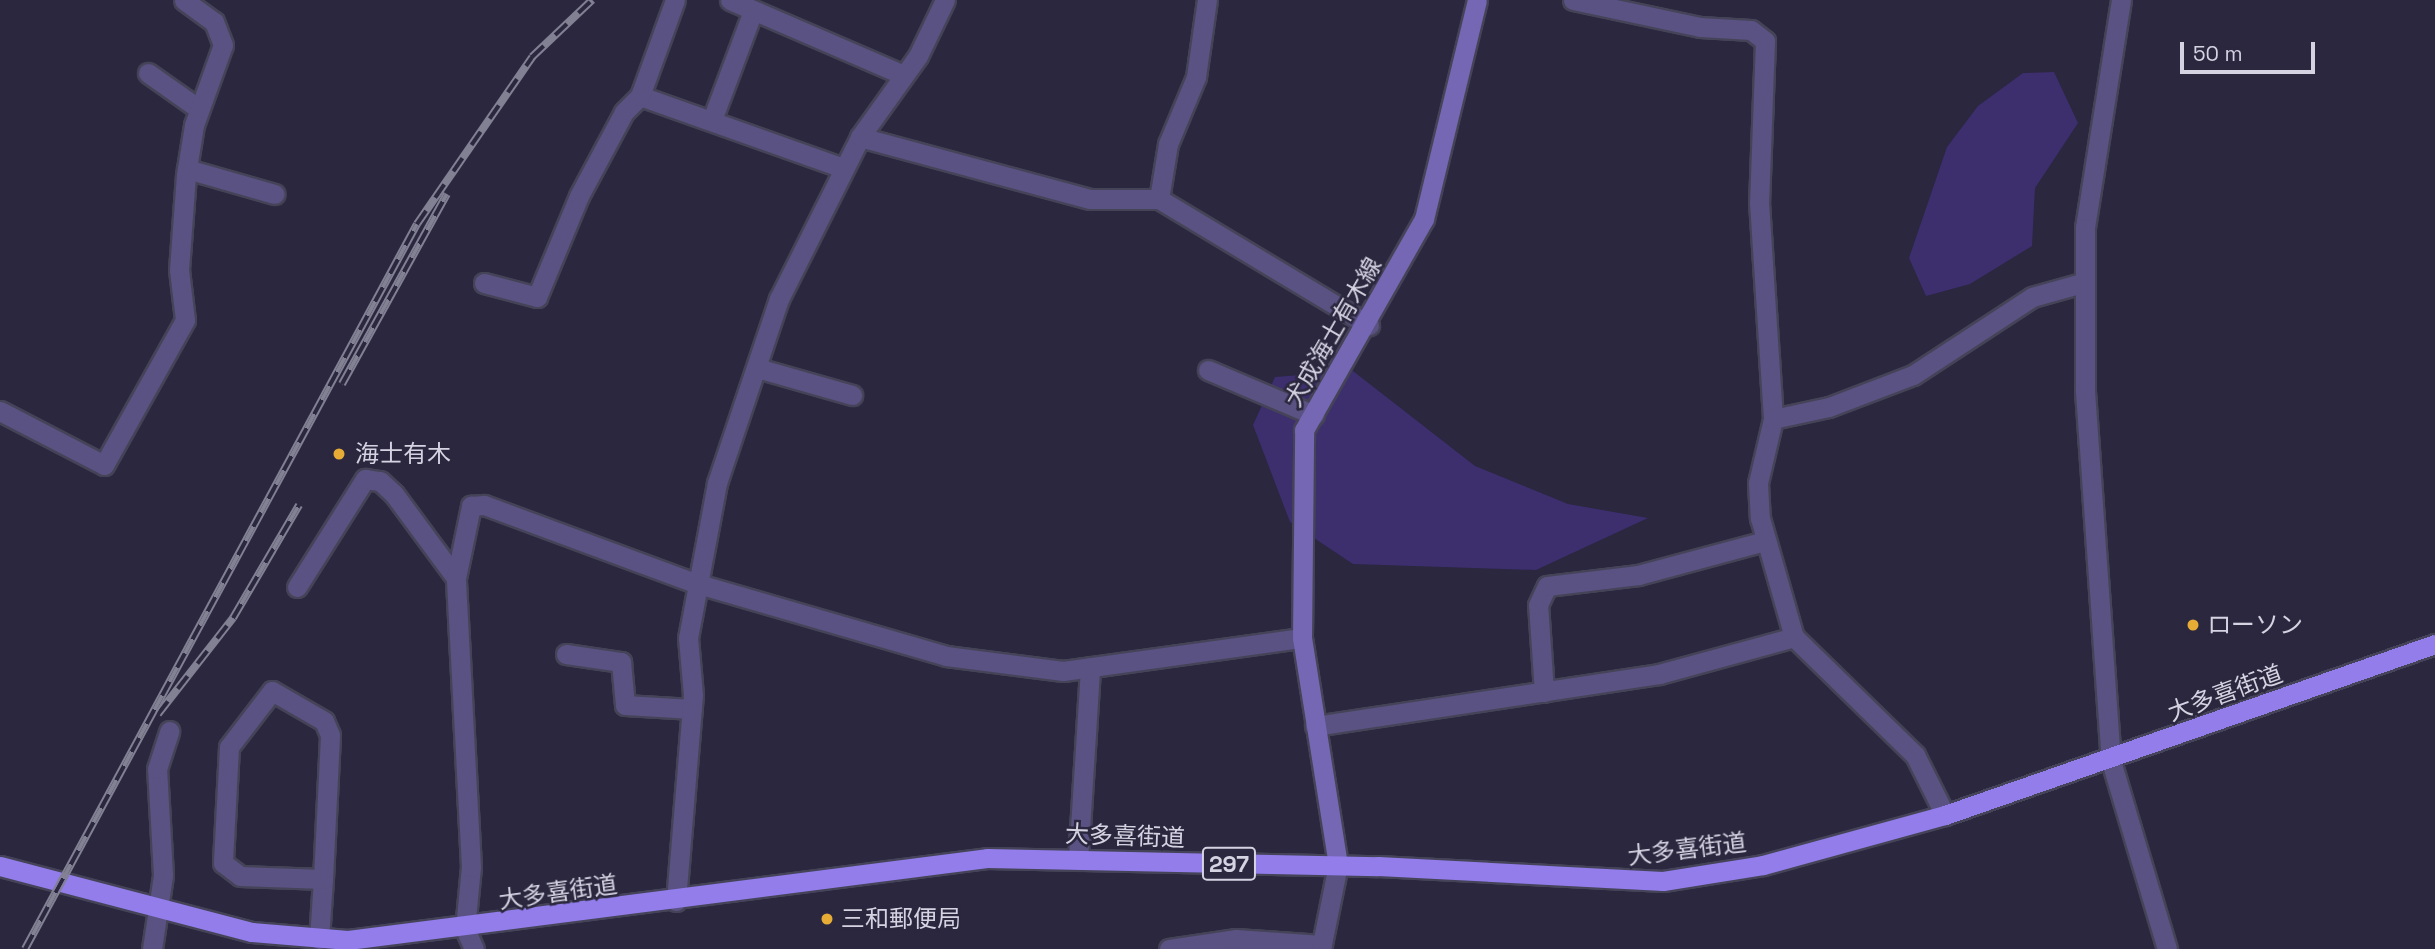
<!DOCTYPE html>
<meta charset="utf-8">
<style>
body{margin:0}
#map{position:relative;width:2435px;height:949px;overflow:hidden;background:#2a273e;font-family:"Space Grotesk","Noto Sans JP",sans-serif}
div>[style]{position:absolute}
.green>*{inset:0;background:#3d2e6e}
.roads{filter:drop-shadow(2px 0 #454358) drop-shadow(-2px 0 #454358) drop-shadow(0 2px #454358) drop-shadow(0 -2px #454358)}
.minor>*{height:19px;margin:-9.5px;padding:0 9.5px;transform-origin:9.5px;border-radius:9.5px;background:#5a5282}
.tertiary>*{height:19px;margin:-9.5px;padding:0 9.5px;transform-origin:9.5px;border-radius:9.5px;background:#5a5282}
.secondary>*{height:19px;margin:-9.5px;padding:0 9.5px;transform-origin:9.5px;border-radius:9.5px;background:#7567b3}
.trunk>*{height:19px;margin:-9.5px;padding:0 9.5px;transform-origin:9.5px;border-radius:9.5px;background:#927dea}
.rail>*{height:8px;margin-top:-4px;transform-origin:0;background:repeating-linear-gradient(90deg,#2a273e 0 16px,#828093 0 32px);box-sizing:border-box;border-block:2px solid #828093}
.dots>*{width:19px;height:19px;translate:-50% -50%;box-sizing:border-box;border:4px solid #2a273e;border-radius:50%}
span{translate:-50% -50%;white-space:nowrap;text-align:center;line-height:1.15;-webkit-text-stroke:5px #2a273e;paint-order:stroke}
.shield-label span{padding:2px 5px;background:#2a273e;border:2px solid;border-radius:5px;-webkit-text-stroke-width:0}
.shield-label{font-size:23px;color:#d5d3e2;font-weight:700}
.street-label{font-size:24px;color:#d5d3e2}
.poi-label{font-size:24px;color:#d5d3e2}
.left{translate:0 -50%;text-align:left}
.scale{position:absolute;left:2180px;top:42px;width:135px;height:32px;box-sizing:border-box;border:4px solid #d5d3e2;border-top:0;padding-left:9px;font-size:21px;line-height:24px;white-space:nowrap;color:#d5d3e2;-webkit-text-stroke:5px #2a273e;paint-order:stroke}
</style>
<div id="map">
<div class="green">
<div style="clip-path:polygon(2054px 72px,2078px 123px,2035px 188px,2032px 246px,1970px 284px,1926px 296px,1909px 258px,1947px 147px,1978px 106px,2023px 73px)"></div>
<div style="clip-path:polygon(1353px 371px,1475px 466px,1568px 504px,1648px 518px,1536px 570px,1353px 564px,1290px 522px,1253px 425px,1275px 377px)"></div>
</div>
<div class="roads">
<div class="minor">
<div style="left:730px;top:0;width:189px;rotate:23.4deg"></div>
<div style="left:1573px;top:0;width:130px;rotate:12deg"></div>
<div style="left:1700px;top:27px;width:51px;rotate:3.4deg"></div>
<div style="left:1751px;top:30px;width:18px;rotate:38deg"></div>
<div style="left:1765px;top:41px;width:161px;rotate:92.1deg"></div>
<div style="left:1759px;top:202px;width:217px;rotate:86.3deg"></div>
<div style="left:1773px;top:419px;width:66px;rotate:103.2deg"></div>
<div style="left:1758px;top:483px;width:35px;rotate:87deg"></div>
<div style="left:1760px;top:518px;width:124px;rotate:74.1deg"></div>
<div style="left:1794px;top:637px;width:169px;rotate:44.3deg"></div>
<div style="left:1915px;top:755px;width:67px;rotate:63.4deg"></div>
<div style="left:148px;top:73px;width:62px;rotate:35.2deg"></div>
<div style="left:640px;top:96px;width:215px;rotate:19.5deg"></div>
<div style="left:712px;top:120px;width:116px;rotate:-69.4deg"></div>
<div style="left:860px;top:137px;width:100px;rotate:-54.4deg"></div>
<div style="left:918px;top:56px;width:62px;rotate:-64.3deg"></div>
<div style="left:187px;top:169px;width:91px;rotate:15.9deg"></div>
<div style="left:1159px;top:199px;width:56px;rotate:-80.7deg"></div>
<div style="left:1168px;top:144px;width:73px;rotate:-67.3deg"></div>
<div style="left:1196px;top:77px;width:78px;rotate:-81.9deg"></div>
<div style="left:484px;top:283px;width:55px;rotate:14.8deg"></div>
<div style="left:537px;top:297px;width:109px;rotate:-67.4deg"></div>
<div style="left:579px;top:196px;width:95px;rotate:-61.8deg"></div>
<div style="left:624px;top:112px;width:23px;rotate:-45deg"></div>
<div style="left:640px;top:96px;width:102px;rotate:-70deg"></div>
<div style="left:757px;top:368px;width:99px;rotate:15.9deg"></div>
<div style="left:1208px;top:370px;width:115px;rotate:23deg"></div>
<div style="left:0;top:411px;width:117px;rotate:27.4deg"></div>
<div style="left:104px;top:465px;width:166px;rotate:-60.8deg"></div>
<div style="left:185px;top:320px;width:50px;rotate:-96.8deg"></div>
<div style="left:179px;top:270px;width:95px;rotate:-85.8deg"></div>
<div style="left:186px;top:175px;width:51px;rotate:-80.9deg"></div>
<div style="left:194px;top:125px;width:85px;rotate:-70.1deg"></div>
<div style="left:223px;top:45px;width:25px;rotate:-111deg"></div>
<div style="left:214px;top:22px;width:37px;rotate:-144deg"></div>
<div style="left:1773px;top:419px;width:57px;rotate:-12.1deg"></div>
<div style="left:1829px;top:407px;width:90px;rotate:-20.9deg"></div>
<div style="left:1913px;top:375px;width:142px;rotate:-33.2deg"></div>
<div style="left:2032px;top:297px;width:52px;rotate:-15.6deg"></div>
<div style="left:297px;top:587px;width:128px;rotate:-57.8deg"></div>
<div style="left:365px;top:479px;width:15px;rotate:8deg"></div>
<div style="left:380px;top:481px;width:19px;rotate:43deg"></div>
<div style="left:394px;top:494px;width:104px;rotate:53.6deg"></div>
<div style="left:566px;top:654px;width:56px;rotate:8.3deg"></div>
<div style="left:621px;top:662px;width:43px;rotate:84.7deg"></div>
<div style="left:625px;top:705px;width:67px;rotate:3.4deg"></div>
<div style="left:1544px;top:692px;width:87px;rotate:-93.9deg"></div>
<div style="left:1538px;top:605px;width:21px;rotate:-65deg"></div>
<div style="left:1547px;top:586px;width:92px;rotate:-6.9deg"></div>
<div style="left:1638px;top:575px;width:131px;rotate:-15deg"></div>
<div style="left:1315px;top:726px;width:348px;rotate:-8.6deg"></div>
<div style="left:1659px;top:674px;width:140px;rotate:-15.3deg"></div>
<div style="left:1078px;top:860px;width:193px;rotate:-86.4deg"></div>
<div style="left:676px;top:901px;width:207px;rotate:-85.3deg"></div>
<div style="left:693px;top:695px;width:57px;rotate:-95deg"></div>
<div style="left:688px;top:638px;width:158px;rotate:-79.4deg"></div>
<div style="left:717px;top:483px;width:194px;rotate:-71.4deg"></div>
<div style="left:779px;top:299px;width:181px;rotate:-63.4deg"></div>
<div style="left:860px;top:137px;width:238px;rotate:15.1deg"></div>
<div style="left:1090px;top:199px;width:69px"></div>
<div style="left:1159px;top:199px;width:245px;rotate:31deg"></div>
<div style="left:319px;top:939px;width:60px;rotate:-86.2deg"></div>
<div style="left:323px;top:879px;width:144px;rotate:-87.2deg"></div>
<div style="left:330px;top:735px;width:15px;rotate:-113deg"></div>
<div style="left:324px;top:721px;width:60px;rotate:-150deg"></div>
<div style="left:272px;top:691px;width:71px;rotate:127.5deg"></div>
<div style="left:229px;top:747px;width:116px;rotate:93deg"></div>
<div style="left:223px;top:863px;width:21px;rotate:37deg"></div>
<div style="left:240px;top:876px;width:83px;rotate:2.1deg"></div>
<div style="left:152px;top:949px;width:75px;rotate:-81.5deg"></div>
<div style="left:163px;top:875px;width:106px;rotate:-93.2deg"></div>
<div style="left:157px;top:769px;width:40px;rotate:-72deg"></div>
<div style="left:474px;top:949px;width:22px;rotate:-114deg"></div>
<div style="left:465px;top:929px;width:62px;rotate:-84.5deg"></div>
<div style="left:471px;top:867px;width:289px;rotate:-93deg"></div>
<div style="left:456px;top:578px;width:74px;rotate:-78.2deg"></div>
<div style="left:471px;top:506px;width:13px;rotate:-4deg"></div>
<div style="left:484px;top:505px;width:225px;rotate:20.3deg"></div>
<div style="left:695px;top:583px;width:261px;rotate:16.2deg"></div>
<div style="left:946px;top:656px;width:118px;rotate:7.3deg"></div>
<div style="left:1063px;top:671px;width:241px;rotate:-7.9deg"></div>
<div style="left:1169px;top:949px;width:68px;rotate:-8.5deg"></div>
<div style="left:1236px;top:939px;width:86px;rotate:4deg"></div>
</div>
<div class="tertiary">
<div style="left:2121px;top:0;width:231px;rotate:99deg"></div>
<div style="left:2085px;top:228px;width:163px;rotate:90deg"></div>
<div style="left:2085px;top:391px;width:371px;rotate:86deg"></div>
<div style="left:2111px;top:761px;width:196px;rotate:73.4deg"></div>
<div style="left:1321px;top:949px;width:86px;rotate:-78.6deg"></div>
</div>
<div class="secondary">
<div style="left:1338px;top:865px;width:230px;rotate:-99deg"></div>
<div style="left:1302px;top:638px;width:208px;rotate:-89.4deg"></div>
<div style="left:1304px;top:430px;width:243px;rotate:-60.4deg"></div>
<div style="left:1424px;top:219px;width:225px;rotate:-76.4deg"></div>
</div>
<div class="trunk">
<div style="left:0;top:866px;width:260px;rotate:14.7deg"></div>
<div style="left:252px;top:932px;width:96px;rotate:4.8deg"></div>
<div style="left:348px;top:940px;width:644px;rotate:-7.31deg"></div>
<div style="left:987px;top:858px;width:391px;rotate:1.2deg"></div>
<div style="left:1378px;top:866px;width:285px;rotate:3deg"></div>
<div style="left:1663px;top:881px;width:101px;rotate:-9.1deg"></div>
<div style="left:1763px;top:865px;width:189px;rotate:-15.4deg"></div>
<div style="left:1945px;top:815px;width:519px;rotate:-19.24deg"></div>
</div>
</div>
<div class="rail">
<div style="left:342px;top:384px;width:217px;rotate:-61.1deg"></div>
<div style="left:158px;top:714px;width:122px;rotate:-52deg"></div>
<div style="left:233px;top:618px;width:131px;rotate:-59.7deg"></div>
<div style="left:25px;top:949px;width:824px;rotate:-61.6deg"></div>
<div style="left:417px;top:224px;width:203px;rotate:-55.4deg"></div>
<div style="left:532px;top:57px;width:83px;rotate:-43.5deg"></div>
</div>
<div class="dots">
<div style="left:339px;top:454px;background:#e7ac36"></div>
<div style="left:2193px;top:625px;background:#e7ac36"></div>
<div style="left:827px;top:919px;background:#e7ac36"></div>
</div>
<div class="shield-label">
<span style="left:1229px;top:864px">297</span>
</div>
<div class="street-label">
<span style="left:1333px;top:332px;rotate:-60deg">犬成海士有木線</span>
<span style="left:2225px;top:693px;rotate:-20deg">大多喜街道</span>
<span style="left:1125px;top:836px;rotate:2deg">大多喜街道</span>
<span style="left:1687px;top:849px;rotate:-7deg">大多喜街道</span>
<span style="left:558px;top:892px;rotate:-8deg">大多喜街道</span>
</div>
<div class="poi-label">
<span class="left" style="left:355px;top:454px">海士有木</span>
<span class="left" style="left:2207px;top:625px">ローソン</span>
<span class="left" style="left:841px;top:919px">三和郵便局</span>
</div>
<div class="scale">50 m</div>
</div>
